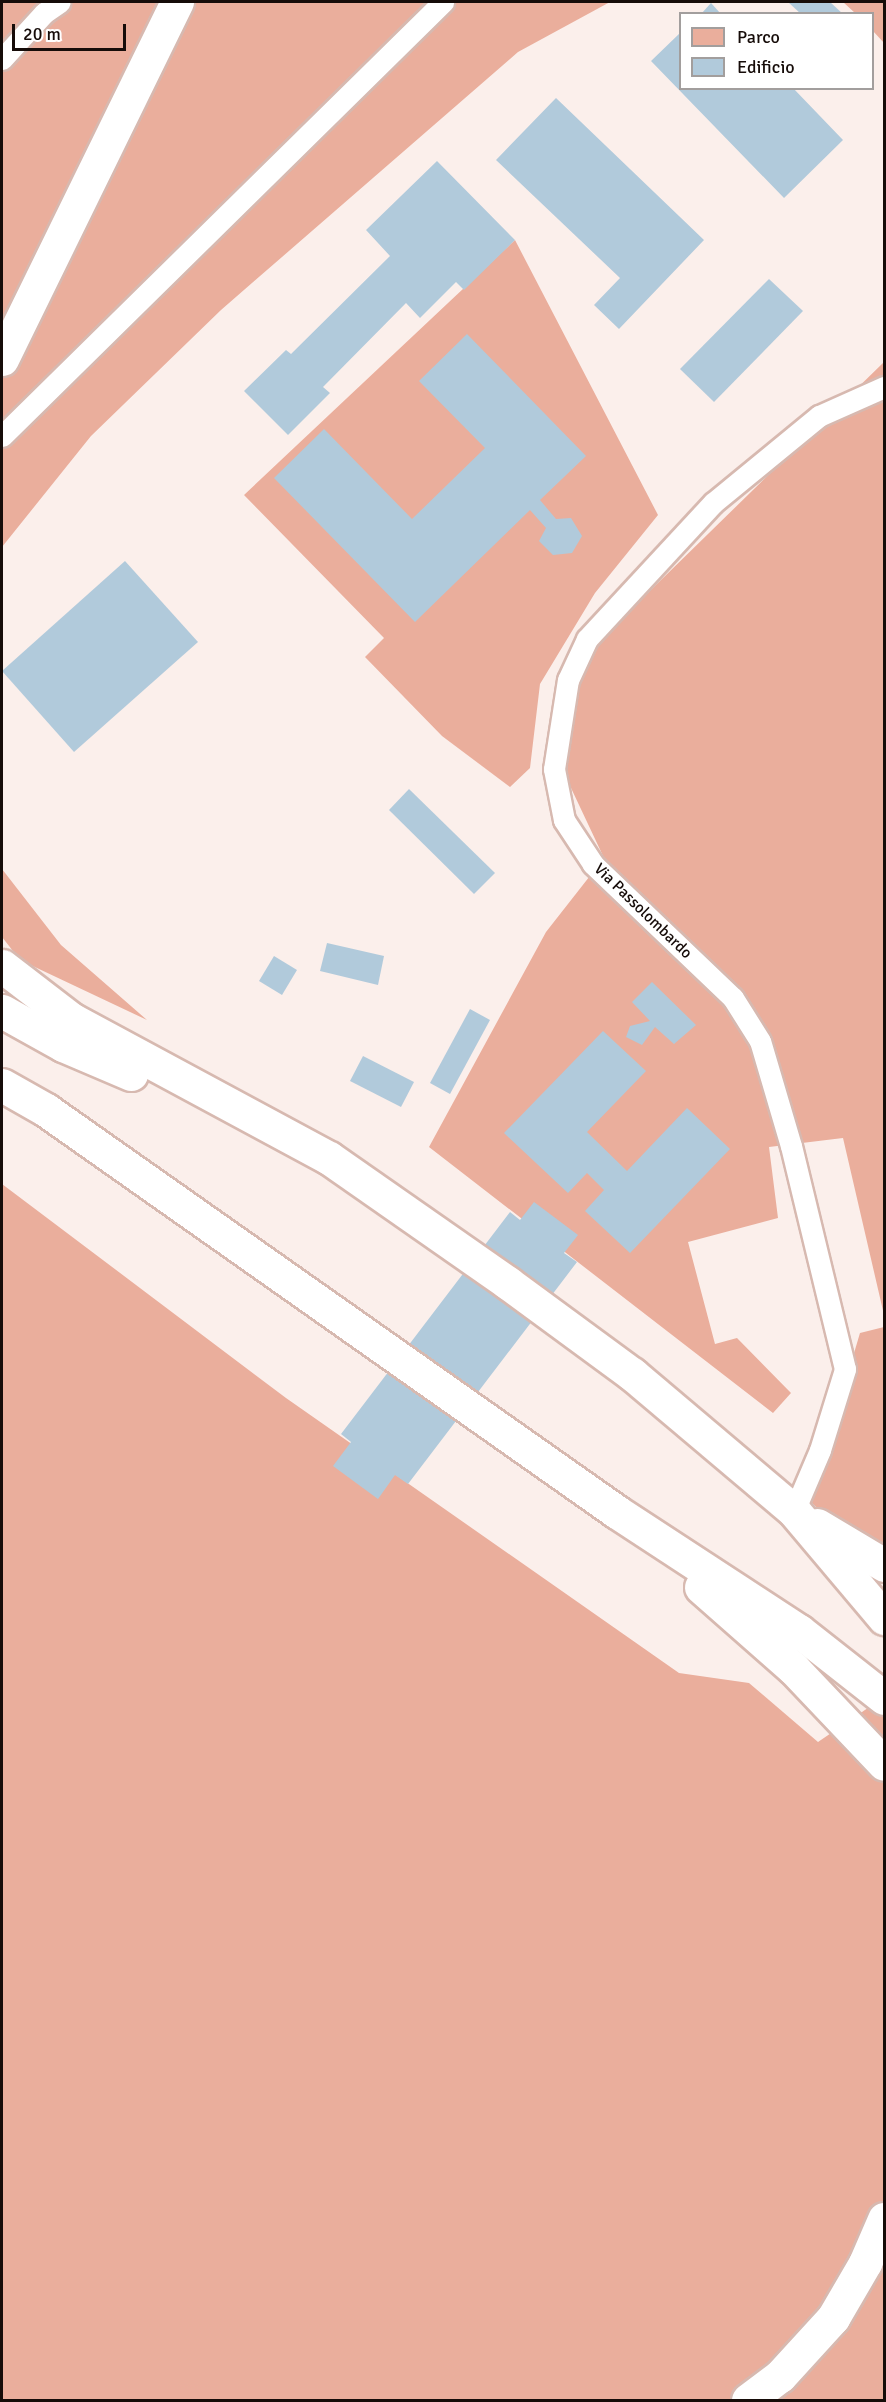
<!DOCTYPE html>
<style>
body{margin:0}
#map{position:relative;width:886px;height:2402px;overflow:hidden;background:#fbefeb;font-family:Signika,sans-serif}
div>[style]{position:absolute}
.green>*{inset:0;background:#eaae9c}
.building>*{inset:0;background:#b1cadb}
.roads{filter:drop-shadow(2px 0 #d7b9b0) drop-shadow(-2px 0 #d7b9b0) drop-shadow(0 2px #d7b9b0) drop-shadow(0 -2px #d7b9b0)}
.lane>*{height:21px;margin:-10.5px;padding:0 10.5px;transform-origin:10.5px;border-radius:10.5px;background:#fff}
.highway>*{height:33px;margin:-16.5px;padding:0 16.5px;transform-origin:16.5px;border-radius:16.5px;background:#fff}
span{translate:-50% -50%;white-space:nowrap;text-align:center;line-height:1.15;-webkit-text-stroke:5px #fff;paint-order:stroke}
.street-label{font-size:16px;color:#160c09}
.frame{position:absolute;inset:0;border:3px solid #160c09;pointer-events:none}
.legend{position:absolute;left:679px;top:12px;width:195px;height:78px;box-sizing:border-box;background:#fff;border:2px solid #a29e9d;margin:0;padding:8px 10px;list-style:none;font-size:18px;color:#160c09}
.legend li{display:flex;align-items:center;gap:12px;height:30px}
.legend b{width:30px;border:2px solid #a29e9d}
.scale{position:absolute;left:12px;top:24px;width:114px;height:27px;box-sizing:border-box;border:3px solid #160c09;border-top:0;padding-left:8px;font-size:18px;line-height:21px;white-space:nowrap;color:#160c09;-webkit-text-stroke:4px #fff;paint-order:stroke}
</style>
<div id="map">
<div class="green">
<div style="clip-path:polygon(2px 2px,610px 2px,518px 52px,221px 310px,91px 436px,2px 547px)"></div>
<div style="clip-path:polygon(843px 2px,884px 2px,884px 43px,873px 31px,872px 14px,855px 13px)"></div>
<div style="clip-path:polygon(515px 240px,658px 515px,595px 593px,540px 684px,530px 768px,510px 787px,442px 736px,365px 657px,384px 638px,244px 495px)"></div>
<div style="clip-path:polygon(884px 362px,884px 1315px,843px 1138px,769px 1147px,778px 1218px,688px 1242px,715px 1344px,737px 1338px,791px 1393px,773px 1413px,429px 1147px,546px 932px,604px 858px,563px 771px,577px 662px)"></div>
<div style="clip-path:polygon(2px 869px,61px 945px,147px 1020px,20px 960px,2px 937px)"></div>
<div style="clip-path:polygon(2px 1184px,286px 1398px,679px 1673px,749px 1683px,818px 1742px,884px 1697px,884px 2400px,2px 2400px)"></div>
<div style="clip-path:polygon(884px 1327px,884px 1573px,810px 1501px,860px 1333px)"></div>
</div>
<div class="building">
<div style="clip-path:polygon(788px 2px,830px 2px,843px 14px,801px 14px)"></div>
<div style="clip-path:polygon(711px 3px,721px 14px,701px 14px)"></div>
<div style="clip-path:polygon(680px 33px,680px 88px,793px 88px,843px 140px,784px 198px,651px 61px)"></div>
<div style="clip-path:polygon(556px 98px,704px 240px,619px 329px,594px 305px,620px 278px,496px 160px)"></div>
<div style="clip-path:polygon(437px 161px,515px 240px,464px 290px,456px 282px,420px 318px,406px 303px,323px 387px,330px 393px,288px 435px,244px 391px,286px 350px,291px 354px,390px 256px,366px 230px)"></div>
<div style="clip-path:polygon(769px 279px,803px 311px,714px 402px,680px 369px)"></div>
<div style="clip-path:polygon(467px 334px,586px 456px,540px 500px,556px 519px,571px 518px,582px 536px,572px 553px,553px 555px,539px 541px,546px 528px,530px 510px,415px 622px,274px 478px,324px 429px,412px 519px,485px 448px,419px 381px)"></div>
<div style="clip-path:polygon(125px 561px,198px 642px,74px 752px,2px 671px)"></div>
<div style="clip-path:polygon(409px 789px,495px 873px,474px 894px,389px 810px)"></div>
<div style="clip-path:polygon(327px 943px,384px 956px,378px 985px,320px 971px)"></div>
<div style="clip-path:polygon(274px 956px,297px 970px,282px 995px,259px 981px)"></div>
<div style="clip-path:polygon(652px 982px,696px 1025px,674px 1044px,655px 1027px,642px 1045px,626px 1037px,630px 1026px,650px 1021px,632px 1002px)"></div>
<div style="clip-path:polygon(470px 1009px,490px 1020px,450px 1094px,430px 1083px)"></div>
<div style="clip-path:polygon(603px 1031px,646px 1071px,587px 1132px,627px 1171px,687px 1108px,730px 1149px,630px 1253px,585px 1211px,604px 1190px,587px 1173px,568px 1193px,504px 1133px)"></div>
<div style="clip-path:polygon(363px 1056px,414px 1082px,401px 1107px,350px 1081px)"></div>
<div style="clip-path:polygon(534px 1202px,578px 1235px,564px 1253px,577px 1262px,408px 1484px,395px 1475px,378px 1499px,333px 1466px,351px 1442px,341px 1434px,510px 1212px,520px 1220px)"></div>
</div>
<div class="roads">
<div class="lane">
<div style="left:2px;top:59px;width:62px;rotate:-47.6deg"></div>
<div style="left:44px;top:13px;width:19px;rotate:-35deg"></div>
<div style="left:2px;top:436px;width:619px;rotate:-44.54deg"></div>
<div style="left:794px;top:1511px;width:66px;rotate:-66.9deg"></div>
<div style="left:820px;top:1450px;width:85px;rotate:-72.8deg"></div>
<div style="left:845px;top:1369px;width:229px;rotate:-103.6deg"></div>
<div style="left:791px;top:1146px;width:109px;rotate:-106.4deg"></div>
<div style="left:760px;top:1041px;width:51px;rotate:-122.1deg"></div>
<div style="left:733px;top:998px;width:194px;rotate:-136.3deg"></div>
<div style="left:593px;top:864px;width:53px;rotate:-123.4deg"></div>
<div style="left:564px;top:820px;width:52px;rotate:-101.1deg"></div>
<div style="left:554px;top:769px;width:90px;rotate:-81.1deg"></div>
<div style="left:568px;top:680px;width:45px;rotate:-65.1deg"></div>
<div style="left:587px;top:639px;width:185px;rotate:-47.2deg"></div>
<div style="left:713px;top:503px;width:137px;rotate:-39.4deg"></div>
<div style="left:819px;top:416px;width:71px;rotate:-24deg"></div>
</div>
<div class="highway">
<div style="left:2px;top:359px;width:398px;rotate:-63.9deg"></div>
<div style="left:2px;top:966px;width:87px;rotate:37.5deg"></div>
<div style="left:71px;top:1019px;width:293px;rotate:28.3deg"></div>
<div style="left:329px;top:1158px;width:218px;rotate:34.9deg"></div>
<div style="left:508px;top:1283px;width:154px;rotate:36.3deg"></div>
<div style="left:632px;top:1374px;width:212px;rotate:40.2deg"></div>
<div style="left:794px;top:1511px;width:140px;rotate:49.9deg"></div>
<div style="left:2px;top:1011px;width:70px;rotate:29.1deg"></div>
<div style="left:63px;top:1045px;width:74px;rotate:23.1deg"></div>
<div style="left:2px;top:1085px;width:51px;rotate:29.6deg"></div>
<div style="left:46px;top:1110px;width:698px;rotate:35.15deg"></div>
<div style="left:617px;top:1512px;width:217px;rotate:33.2deg"></div>
<div style="left:799px;top:1631px;width:108px;rotate:38.2deg"></div>
<div style="left:817px;top:1525px;width:78px;rotate:30.8deg"></div>
<div style="left:701px;top:1587px;width:123px;rotate:41.4deg"></div>
<div style="left:793px;top:1668px;width:132px;rotate:46.5deg"></div>
<div style="left:748px;top:2400px;width:40px;rotate:-37deg"></div>
<div style="left:780px;top:2376px;width:79px;rotate:-47.6deg"></div>
<div style="left:833px;top:2318px;width:64px;rotate:-59.8deg"></div>
<div style="left:865px;top:2263px;width:48px;rotate:-66.6deg"></div>
</div>
</div>
<div class="street-label">
<span style="left:643px;top:911px;rotate:44deg">Via Passolombardo</span>
</div>
<div class="frame"></div>
<ul class="legend">
<li><b style="height:16px;background:#eaae9c"></b>Parco</li>
<li><b style="height:16px;background:#b1cadb"></b>Edificio</li>
</ul>
<div class="scale">20 m</div>
</div>
